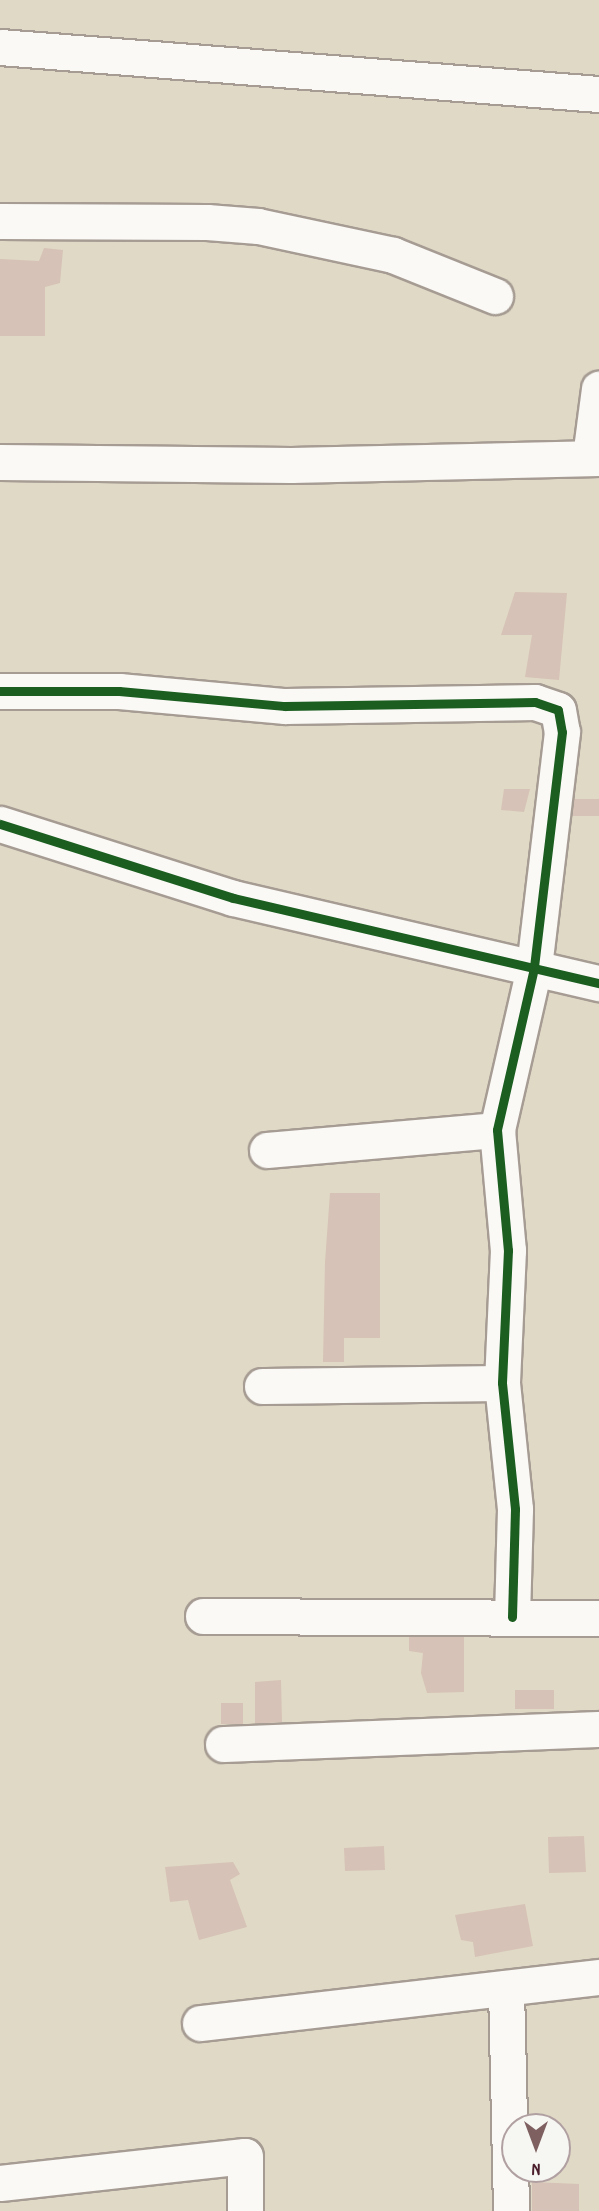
<!DOCTYPE html>
<style>
body{margin:0}
#map{position:relative;width:599px;height:2211px;overflow:hidden;background:#e0d9c6;font-family:Dekko,sans-serif}
div>[style]{position:absolute}
.building>*{inset:0;background:#d6c2b6}
.roads{filter:drop-shadow(2px 0 #a69c93) drop-shadow(-2px 0 #a69c93) drop-shadow(0 2px #a69c93) drop-shadow(0 -2px #a69c93)}
.street>*{height:35px;margin:-17.5px;padding:0 17.5px;transform-origin:17.5px;border-radius:17.5px;background:#faf9f6}
.cycleway>*{height:9px;margin:-4.5px;padding:0 4.5px;transform-origin:4.5px;border-radius:4.5px;background:#1b5e20}
span{translate:-50% -50%;white-space:nowrap;text-align:center;line-height:1.15;-webkit-text-stroke:5px #f6f6f2;paint-order:stroke}
.north{position:absolute;left:501px;top:2113px;width:70px;height:70px;box-sizing:border-box;background:#f6f6f2;border:2px solid #b1a0a2;border-radius:50%;rotate:180deg;font-size:19px;font-weight:700;line-height:28px;text-align:center;color:#4a1f2b}
.north::after{content:'';display:block;margin:auto;width:24px;height:32px;background:#7e6061;clip-path:polygon(50% 0,100% 100%,50% 72%,0 100%)}
</style>
<div id="map">
<div class="building">
<div style="clip-path:polygon(44px 248px,63px 250px,60px 283px,45px 287px,45px 336px,0 336px,0 259px,39px 261px)"></div>
<div style="clip-path:polygon(515px 592px,567px 593px,559px 680px,525px 677px,532px 635px,501px 635px)"></div>
<div style="clip-path:polygon(504px 789px,530px 789px,524px 812px,501px 810px)"></div>
<div style="clip-path:polygon(567px 799px,599px 799px,599px 816px,566px 816px)"></div>
<div style="clip-path:polygon(330px 1193px,380px 1193px,380px 1338px,344px 1338px,344px 1362px,323px 1362px,325px 1262px)"></div>
<div style="clip-path:polygon(464px 1627px,464px 1692px,427px 1693px,421px 1673px,423px 1653px,409px 1651px,409px 1629px)"></div>
<div style="clip-path:polygon(281px 1680px,282px 1722px,255px 1724px,255px 1682px)"></div>
<div style="clip-path:polygon(515px 1690px,554px 1690px,554px 1709px,515px 1709px)"></div>
<div style="clip-path:polygon(221px 1703px,243px 1703px,243px 1724px,221px 1724px)"></div>
<div style="clip-path:polygon(584px 1836px,586px 1872px,549px 1873px,548px 1837px)"></div>
<div style="clip-path:polygon(384px 1846px,385px 1870px,345px 1871px,344px 1848px)"></div>
<div style="clip-path:polygon(233px 1862px,240px 1874px,230px 1880px,247px 1927px,199px 1940px,188px 1900px,170px 1902px,165px 1867px)"></div>
<div style="clip-path:polygon(525px 1904px,533px 1946px,475px 1957px,473px 1942px,461px 1940px,455px 1915px)"></div>
<div style="clip-path:polygon(532px 2182px,579px 2184px,579px 2211px,532px 2211px)"></div>
</div>
<div class="roads">
<div class="street">
<div style="left:0;top:47px;width:601px;rotate:4.49deg"></div>
<div style="left:0;top:221px;width:207px;rotate:0.3deg"></div>
<div style="left:207px;top:222px;width:51px;rotate:4.5deg"></div>
<div style="left:258px;top:226px;width:138px;rotate:12.1deg"></div>
<div style="left:393px;top:255px;width:110px;rotate:21.9deg"></div>
<div style="left:590px;top:457px;width:69px;rotate:-82.5deg"></div>
<div style="left:0;top:462px;width:291px;rotate:0.6deg"></div>
<div style="left:291px;top:465px;width:308px;rotate:-1.3deg"></div>
<div style="left:0;top:691px;width:119px"></div>
<div style="left:119px;top:691px;width:167px;rotate:5.2deg"></div>
<div style="left:285px;top:706px;width:250px;rotate:-0.9deg"></div>
<div style="left:535px;top:702px;width:24px;rotate:19deg"></div>
<div style="left:558px;top:710px;width:22px;rotate:80deg"></div>
<div style="left:562px;top:732px;width:238px;rotate:96.8deg"></div>
<div style="left:534px;top:968px;width:166px;rotate:102.9deg"></div>
<div style="left:497px;top:1130px;width:121px;rotate:84.8deg"></div>
<div style="left:508px;top:1250px;width:133px;rotate:92.6deg"></div>
<div style="left:502px;top:1383px;width:127px;rotate:84.1deg"></div>
<div style="left:515px;top:1509px;width:108px;rotate:91.6deg"></div>
<div style="left:0;top:824px;width:244px;rotate:17.6deg"></div>
<div style="left:233px;top:898px;width:376px;rotate:13.1deg"></div>
<div style="left:267px;top:1150px;width:231px;rotate:-5deg"></div>
<div style="left:262px;top:1386px;width:240px;rotate:-0.7deg"></div>
<div style="left:203px;top:1616px;width:396px;rotate:0.3deg"></div>
<div style="left:223px;top:1744px;width:376px;rotate:-2.3deg"></div>
<div style="left:506px;top:1988px;width:223px;rotate:88.7deg"></div>
<div style="left:200px;top:2023px;width:402px;rotate:-6.6deg"></div>
<div style="left:0;top:2183px;width:246px;rotate:-6.3deg"></div>
<div style="left:245px;top:2156px;width:55px;rotate:90deg"></div>
</div>
</div>
<div class="cycleway">
<div style="left:0;top:691px;width:119px"></div>
<div style="left:119px;top:691px;width:167px;rotate:5.2deg"></div>
<div style="left:285px;top:706px;width:250px;rotate:-0.9deg"></div>
<div style="left:535px;top:702px;width:24px;rotate:19deg"></div>
<div style="left:558px;top:710px;width:22px;rotate:80deg"></div>
<div style="left:562px;top:732px;width:238px;rotate:96.8deg"></div>
<div style="left:534px;top:968px;width:166px;rotate:102.9deg"></div>
<div style="left:497px;top:1130px;width:121px;rotate:84.8deg"></div>
<div style="left:508px;top:1250px;width:133px;rotate:92.6deg"></div>
<div style="left:502px;top:1383px;width:127px;rotate:84.1deg"></div>
<div style="left:515px;top:1509px;width:108px;rotate:91.6deg"></div>
<div style="left:0;top:824px;width:244px;rotate:17.6deg"></div>
<div style="left:233px;top:898px;width:376px;rotate:13.1deg"></div>
</div>
<div class="north">N</div>
</div>
